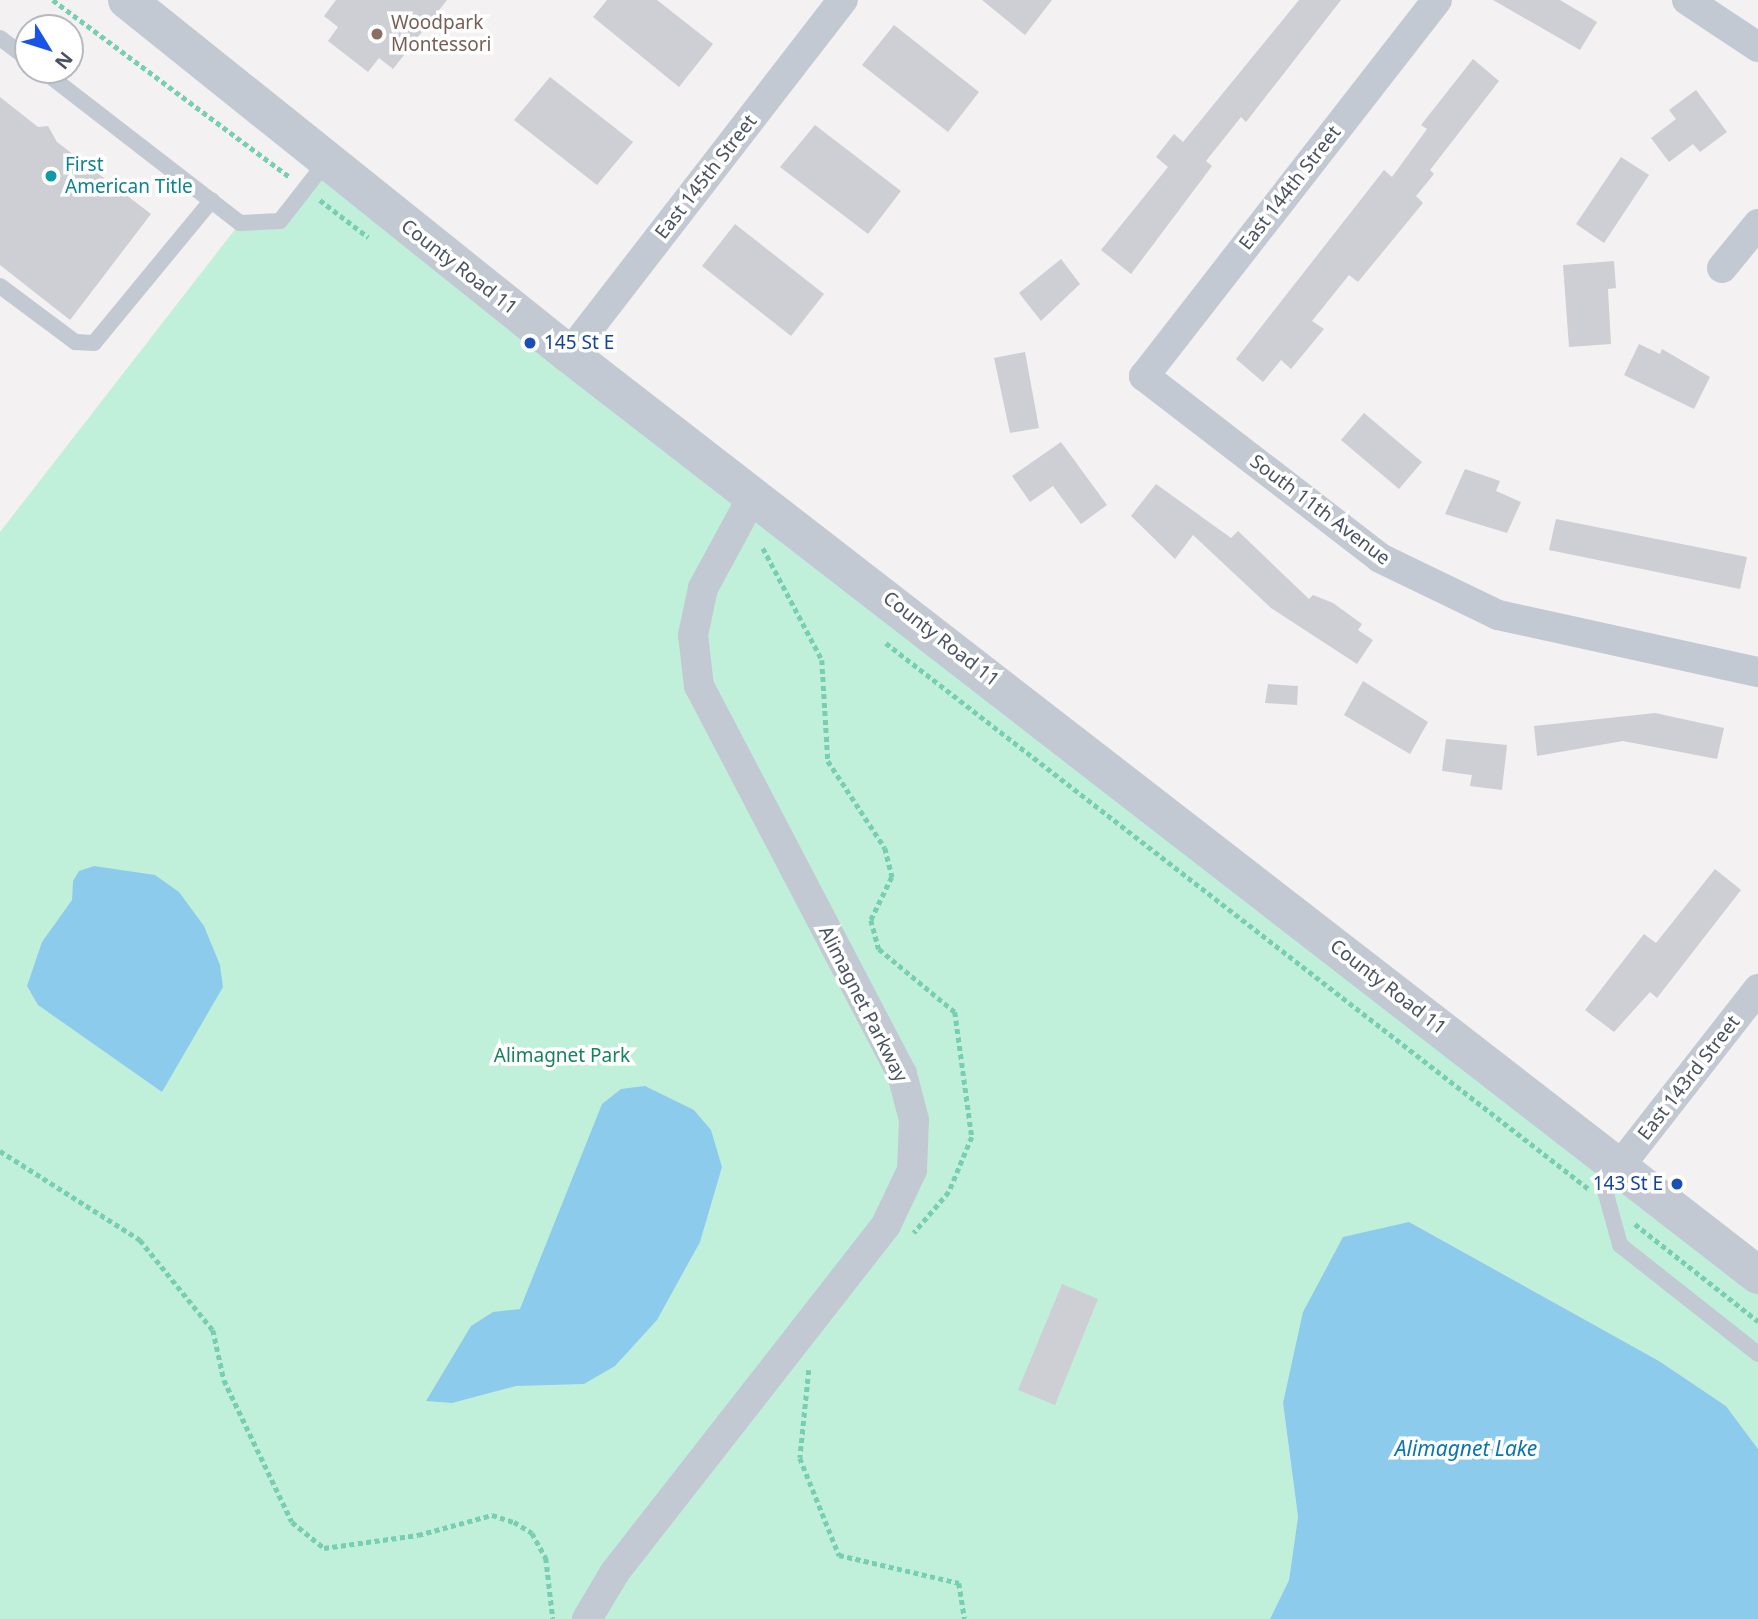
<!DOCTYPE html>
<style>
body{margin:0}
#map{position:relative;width:1758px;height:1619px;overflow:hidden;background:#f3f1f1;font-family:"Noto Sans",sans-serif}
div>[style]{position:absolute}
.green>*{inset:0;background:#c0f0da}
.water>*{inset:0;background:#8dcbed}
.building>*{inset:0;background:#cdcfd5}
.path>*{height:4.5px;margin-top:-2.25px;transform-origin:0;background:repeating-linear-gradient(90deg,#78ceb0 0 5px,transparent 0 8.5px)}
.service>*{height:16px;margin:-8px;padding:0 8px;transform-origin:8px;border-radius:8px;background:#c2c9d2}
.minor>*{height:30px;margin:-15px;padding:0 15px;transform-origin:15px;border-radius:15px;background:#c2c9d2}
.tertiary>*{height:38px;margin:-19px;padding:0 19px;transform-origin:19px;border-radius:19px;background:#c2c9d2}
.dots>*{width:19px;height:19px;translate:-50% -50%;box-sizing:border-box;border:4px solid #fff;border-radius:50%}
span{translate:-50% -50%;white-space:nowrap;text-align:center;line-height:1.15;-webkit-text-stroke:7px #fff;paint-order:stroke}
.education-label{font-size:19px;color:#785e54}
.left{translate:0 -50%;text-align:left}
.culture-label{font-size:19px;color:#0d838f}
.street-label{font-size:19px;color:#48515f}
.transit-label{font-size:19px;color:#164399}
.right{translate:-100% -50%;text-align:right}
.park-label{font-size:19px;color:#17825c}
.water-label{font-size:21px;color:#0c74ae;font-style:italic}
.north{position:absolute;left:14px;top:14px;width:70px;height:70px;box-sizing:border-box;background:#fff;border:2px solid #b6b9bf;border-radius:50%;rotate:128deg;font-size:19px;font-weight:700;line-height:28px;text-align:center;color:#48515f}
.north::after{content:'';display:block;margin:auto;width:24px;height:32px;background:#1854e5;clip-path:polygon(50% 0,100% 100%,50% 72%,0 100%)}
</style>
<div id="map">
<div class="green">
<div style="clip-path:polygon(326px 162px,1758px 1275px,1758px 1449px,1726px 1406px,1659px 1361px,1471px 1258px,1283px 1403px,1298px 1517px,1289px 1580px,1270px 1619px,0 1619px,0 532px,240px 223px,265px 226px)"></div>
</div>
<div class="water">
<div style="clip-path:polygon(94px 866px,155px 875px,179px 892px,204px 926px,220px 965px,223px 987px,162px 1092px,38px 1005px,27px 986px,42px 942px,72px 900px,73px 881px,79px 871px)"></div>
<div style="clip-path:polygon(645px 1086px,694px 1110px,711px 1130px,722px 1167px,700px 1242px,657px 1320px,615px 1366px,584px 1384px,516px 1386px,452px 1403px,426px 1401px,471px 1326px,493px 1312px,520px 1309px,602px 1104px,621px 1089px)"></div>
<div style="clip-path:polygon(1409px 1222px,1659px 1361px,1726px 1406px,1758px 1449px,1758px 1619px,1270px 1619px,1289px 1580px,1298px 1517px,1283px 1403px,1303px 1312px,1343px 1237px)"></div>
</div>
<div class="building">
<div style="clip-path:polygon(336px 0,447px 0,393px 69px,379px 58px,368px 72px,328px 41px,338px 27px,324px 16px)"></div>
<div style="clip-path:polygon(607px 0,657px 0,713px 44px,679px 87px,593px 17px)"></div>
<div style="clip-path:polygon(982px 0,1052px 0,1025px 35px)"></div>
<div style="clip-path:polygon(1299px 0,1341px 0,1246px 122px,1241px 117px,1206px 161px,1212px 166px,1131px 274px,1101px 250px,1168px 167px,1156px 157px,1174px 134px,1183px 142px)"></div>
<div style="clip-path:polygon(1493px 0,1560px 0,1597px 22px,1580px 50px)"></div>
<div style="clip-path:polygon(894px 25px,979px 92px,948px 132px,862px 65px)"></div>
<div style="clip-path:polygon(1473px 59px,1499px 81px,1430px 170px,1434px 174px,1416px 196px,1423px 203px,1358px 282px,1349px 275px,1312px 321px,1324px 329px,1291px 369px,1281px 360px,1263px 382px,1236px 359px,1384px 170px,1392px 177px,1427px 129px,1421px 125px)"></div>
<div style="clip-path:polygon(550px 77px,633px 142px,597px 185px,514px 120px)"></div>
<div style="clip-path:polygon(1696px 90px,1727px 132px,1700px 152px,1693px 144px,1669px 162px,1651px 138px,1676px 119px,1669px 110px)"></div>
<div style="clip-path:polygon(0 97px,38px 127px,48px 126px,57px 142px,151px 214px,70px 320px,0 265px)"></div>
<div style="clip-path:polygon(815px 125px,901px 191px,868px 234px,780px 167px)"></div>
<div style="clip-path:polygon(1621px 157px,1649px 175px,1604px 243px,1576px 224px)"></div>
<div style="clip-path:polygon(735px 224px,824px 294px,791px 336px,702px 266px)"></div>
<div style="clip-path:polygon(1061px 259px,1080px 284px,1041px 321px,1019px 293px)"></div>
<div style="clip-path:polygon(1614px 261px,1616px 288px,1608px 289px,1611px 344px,1569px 347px,1563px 265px)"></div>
<div style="clip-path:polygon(1639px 344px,1660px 354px,1662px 349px,1710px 377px,1694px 409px,1624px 375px)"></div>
<div style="clip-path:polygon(1025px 352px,1039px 428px,1010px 433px,994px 358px)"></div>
<div style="clip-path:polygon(1364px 413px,1422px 462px,1399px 489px,1341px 440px)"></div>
<div style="clip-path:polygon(1061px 442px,1107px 505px,1081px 524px,1053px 486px,1030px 502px,1012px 476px)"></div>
<div style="clip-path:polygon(1465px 469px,1500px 481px,1496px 491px,1521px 502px,1507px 533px,1445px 514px)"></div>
<div style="clip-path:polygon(1156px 484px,1231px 538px,1238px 531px,1309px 599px,1313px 595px,1333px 603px,1362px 624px,1358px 630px,1373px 640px,1357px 664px,1271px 608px,1193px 535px,1175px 559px,1131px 516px)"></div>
<div style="clip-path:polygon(1556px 519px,1747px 557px,1740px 589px,1549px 550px)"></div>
<div style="clip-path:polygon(1363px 681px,1428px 722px,1410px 754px,1344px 715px)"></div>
<div style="clip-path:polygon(1268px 684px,1298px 686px,1297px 705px,1265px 703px)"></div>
<div style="clip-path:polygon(1655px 713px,1724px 728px,1717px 759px,1623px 741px,1537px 756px,1534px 726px)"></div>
<div style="clip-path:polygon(1446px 739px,1507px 745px,1502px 790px,1470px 786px,1472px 775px,1442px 771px)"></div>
<div style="clip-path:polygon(1715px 869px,1741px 890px,1657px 998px,1650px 992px,1614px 1032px,1585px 1010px,1644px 934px,1656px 943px)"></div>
<div style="clip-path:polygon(1062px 1284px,1098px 1299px,1055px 1405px,1018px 1390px)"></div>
</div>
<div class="path">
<div style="left:53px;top:0;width:297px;rotate:36.8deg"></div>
<div style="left:320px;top:200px;width:61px;rotate:37.6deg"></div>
<div style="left:763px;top:548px;width:127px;rotate:62.2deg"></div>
<div style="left:822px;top:660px;width:101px;rotate:86.6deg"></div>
<div style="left:828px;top:761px;width:104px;rotate:56.8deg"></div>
<div style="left:885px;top:848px;width:30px;rotate:76deg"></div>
<div style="left:892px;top:877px;width:48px;rotate:116deg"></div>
<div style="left:871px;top:920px;width:30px;rotate:75deg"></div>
<div style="left:879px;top:949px;width:99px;rotate:39.7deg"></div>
<div style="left:955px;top:1012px;width:126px;rotate:82.3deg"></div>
<div style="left:972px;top:1137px;width:60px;rotate:112.7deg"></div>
<div style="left:949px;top:1192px;width:54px;rotate:130.5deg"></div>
<div style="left:886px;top:643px;width:890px;rotate:37.84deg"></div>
<div style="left:0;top:1151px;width:166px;rotate:32.4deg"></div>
<div style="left:140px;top:1240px;width:116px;rotate:51deg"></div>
<div style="left:213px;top:1330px;width:51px;rotate:77.6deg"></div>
<div style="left:224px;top:1380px;width:157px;rotate:64.4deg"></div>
<div style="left:292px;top:1522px;width:41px;rotate:39.1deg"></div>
<div style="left:324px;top:1548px;width:95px;rotate:-7.9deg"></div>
<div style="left:418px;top:1535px;width:77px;rotate:-15.1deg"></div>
<div style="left:492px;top:1515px;width:23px;rotate:18deg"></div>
<div style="left:514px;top:1522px;width:21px;rotate:31deg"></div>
<div style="left:532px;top:1533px;width:29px;rotate:61deg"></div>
<div style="left:546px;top:1558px;width:61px;rotate:83.5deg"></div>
<div style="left:1635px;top:1224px;width:157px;rotate:38.3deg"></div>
<div style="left:809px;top:1370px;width:88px;rotate:95.8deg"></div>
<div style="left:800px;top:1458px;width:105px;rotate:68.1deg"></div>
<div style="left:839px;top:1555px;width:123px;rotate:13.1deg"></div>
<div style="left:959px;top:1583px;width:36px;rotate:81deg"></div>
</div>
<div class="service">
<div style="left:0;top:38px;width:35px;rotate:37deg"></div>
<div style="left:42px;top:70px;width:250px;rotate:37.7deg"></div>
<div style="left:240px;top:223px;width:40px;rotate:-2.9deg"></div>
<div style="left:280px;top:221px;width:75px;rotate:-52.1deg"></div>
<div style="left:0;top:286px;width:94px;rotate:36.7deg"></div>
<div style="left:75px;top:342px;width:19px;rotate:3deg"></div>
<div style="left:94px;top:343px;width:185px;rotate:-50.5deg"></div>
<div style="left:1619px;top:1167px;width:30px;rotate:116deg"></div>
<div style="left:1606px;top:1194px;width:53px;rotate:74.6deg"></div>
<div style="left:1620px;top:1245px;width:176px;rotate:38.3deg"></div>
</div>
<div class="minor">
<div style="left:1437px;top:0;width:477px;rotate:127.9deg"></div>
<div style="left:1144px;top:376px;width:298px;rotate:37.6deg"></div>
<div style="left:1380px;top:558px;width:131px;rotate:25.8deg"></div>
<div style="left:1498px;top:615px;width:266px;rotate:12.4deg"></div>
<div style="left:1687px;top:0;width:85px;rotate:33.5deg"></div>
<div style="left:1722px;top:268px;width:57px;rotate:-50.7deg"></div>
<div style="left:569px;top:354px;width:448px;rotate:-52.3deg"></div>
<div style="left:1619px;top:1167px;width:226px;rotate:-52deg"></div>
<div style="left:587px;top:1619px;width:55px;rotate:-59.2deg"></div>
<div style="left:615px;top:1572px;width:440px;rotate:-52deg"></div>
<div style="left:886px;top:1225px;width:61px;rotate:-64.7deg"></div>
<div style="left:912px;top:1170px;width:50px;rotate:-87.7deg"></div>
<div style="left:914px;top:1120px;width:48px;rotate:-104.6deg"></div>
<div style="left:902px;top:1074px;width:438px;rotate:-117.6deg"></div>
<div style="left:699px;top:686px;width:51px;rotate:-96.7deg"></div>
<div style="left:693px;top:635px;width:48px;rotate:-78deg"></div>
<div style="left:703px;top:588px;width:107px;rotate:-61.5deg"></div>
</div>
<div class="tertiary">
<div style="left:127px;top:0;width:566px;rotate:38.69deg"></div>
<div style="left:569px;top:354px;width:1504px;rotate:37.76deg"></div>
</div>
<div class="dots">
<div style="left:377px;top:34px;background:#8d6e63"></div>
<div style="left:51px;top:176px;background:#0f9aa8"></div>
<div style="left:530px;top:343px;background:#1a4fb4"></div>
<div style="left:1677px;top:1184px;background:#1a4fb4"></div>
</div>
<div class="education-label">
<span class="left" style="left:391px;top:34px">Woodpark<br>Montessori</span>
</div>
<div class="culture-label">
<span class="left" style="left:65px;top:176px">First<br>American Title</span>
</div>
<div class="street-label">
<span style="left:706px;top:177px;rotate:-52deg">East 145th Street</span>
<span style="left:1290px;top:188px;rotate:-52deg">East 144th Street</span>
<span style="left:459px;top:267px;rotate:38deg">County Road 11</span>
<span style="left:1320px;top:510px;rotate:37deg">South 11th Avenue</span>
<span style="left:941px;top:639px;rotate:38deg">County Road 11</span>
<span style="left:1388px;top:987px;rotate:38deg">County Road 11</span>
<span style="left:863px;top:1004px;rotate:63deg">Alimagnet Parkway</span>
<span style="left:1689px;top:1078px;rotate:-52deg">East 143rd Street</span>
</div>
<div class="transit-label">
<span class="left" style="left:544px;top:343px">145 St E</span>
<span class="right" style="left:1663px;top:1184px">143 St E</span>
</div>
<div class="park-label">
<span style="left:562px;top:1056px">Alimagnet Park</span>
</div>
<div class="water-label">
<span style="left:1466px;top:1448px">Alimagnet Lake</span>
</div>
<div class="north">N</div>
</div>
